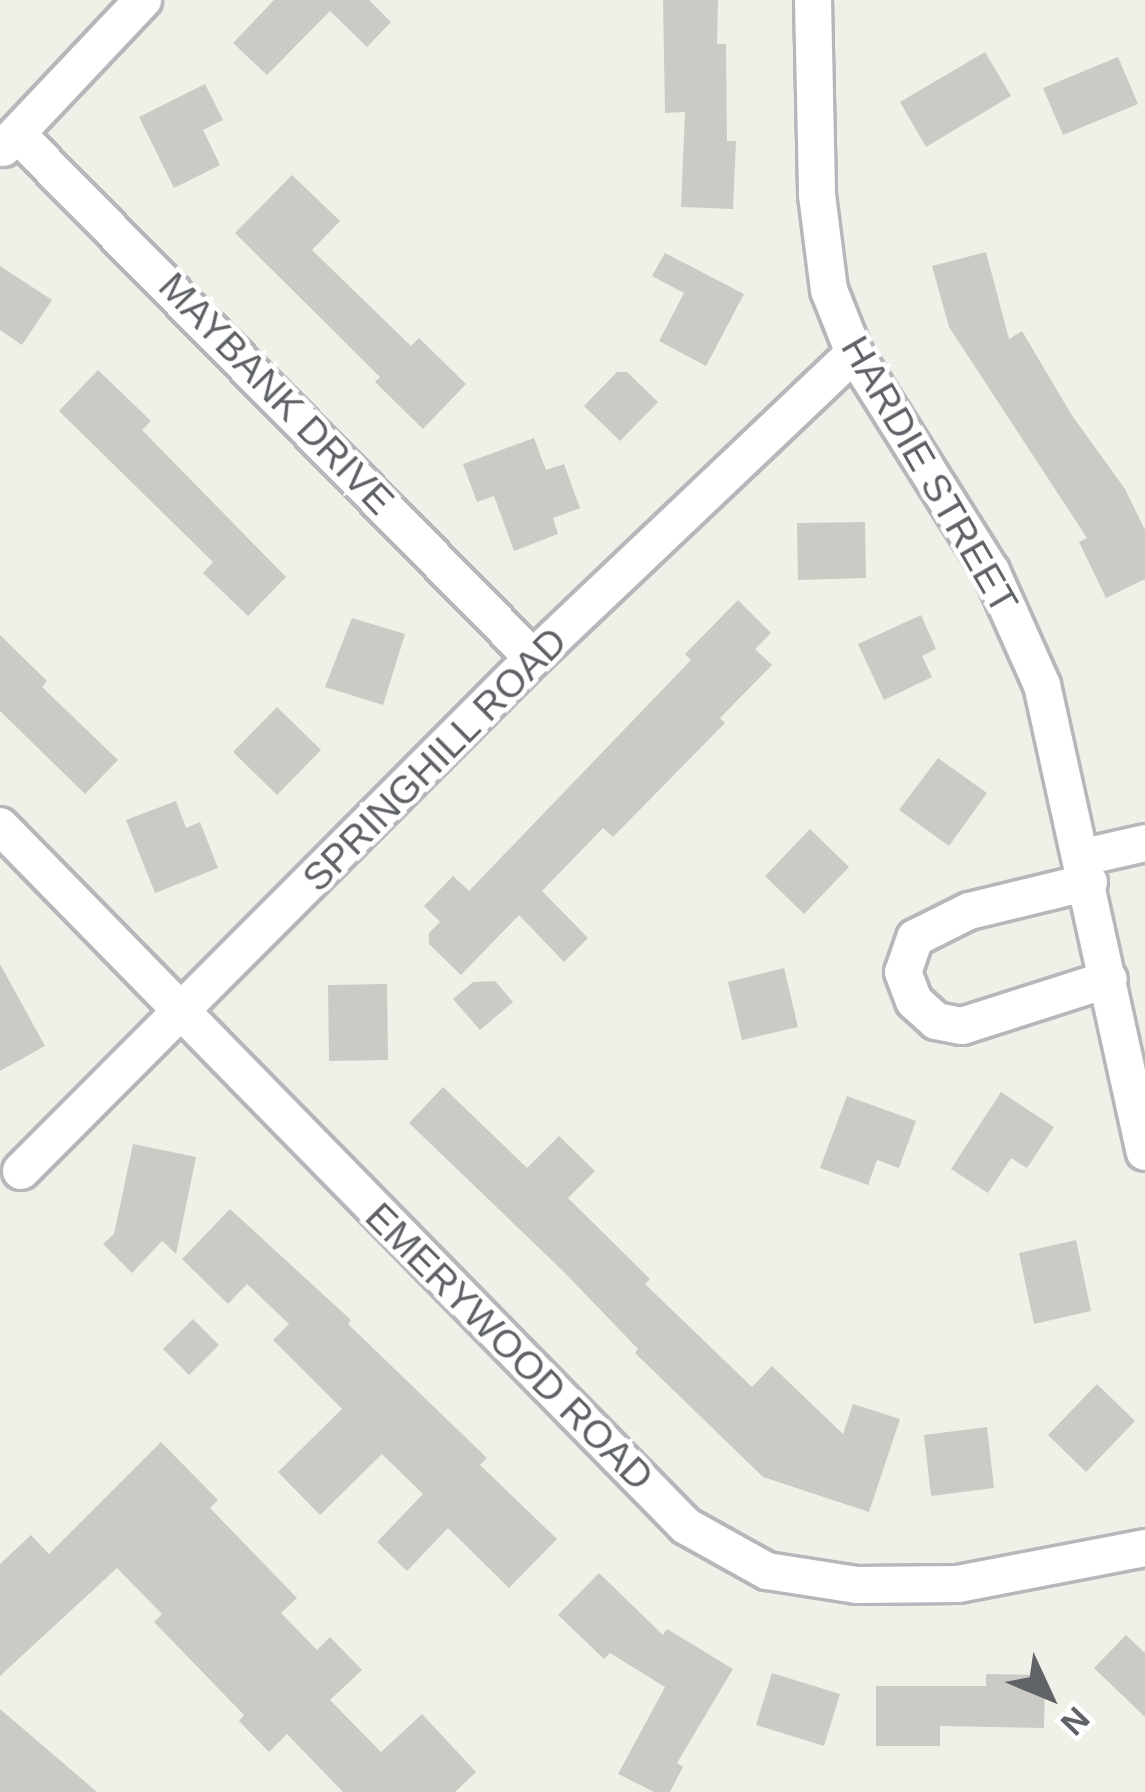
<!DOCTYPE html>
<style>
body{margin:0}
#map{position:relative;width:1145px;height:1792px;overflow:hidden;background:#f0efe8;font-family:Arial,sans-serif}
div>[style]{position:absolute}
.building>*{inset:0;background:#cccac4}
.roads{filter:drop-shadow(3px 0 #b5b7bb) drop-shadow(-3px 0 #b5b7bb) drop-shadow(0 3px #b5b7bb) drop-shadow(0 -3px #b5b7bb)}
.minor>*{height:36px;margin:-18px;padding:0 18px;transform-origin:18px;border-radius:18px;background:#fff}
span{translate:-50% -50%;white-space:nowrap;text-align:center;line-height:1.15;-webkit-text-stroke:9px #fff;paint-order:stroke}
.street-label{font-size:39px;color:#5f6267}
.north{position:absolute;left:989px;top:1636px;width:120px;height:120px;-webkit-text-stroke:9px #fff;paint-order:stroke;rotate:134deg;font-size:33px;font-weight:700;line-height:48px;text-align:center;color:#5f6267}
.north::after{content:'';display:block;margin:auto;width:42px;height:54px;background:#5f6267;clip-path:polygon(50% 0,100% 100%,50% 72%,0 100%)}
</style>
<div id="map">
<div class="building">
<div style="clip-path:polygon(274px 0,369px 0,391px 22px,367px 47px,330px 11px,267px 75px,233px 43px)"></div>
<div style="clip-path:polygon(663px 0,718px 0,717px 44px,726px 44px,727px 141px,736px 141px,733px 209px,681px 207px,685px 112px,665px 113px)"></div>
<div style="clip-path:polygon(985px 52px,1011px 96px,926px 147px,900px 102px)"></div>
<div style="clip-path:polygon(1118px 57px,1138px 104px,1063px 135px,1043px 88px)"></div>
<div style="clip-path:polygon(205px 84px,223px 120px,203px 130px,220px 165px,174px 188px,139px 117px)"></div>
<div style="clip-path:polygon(292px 175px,340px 221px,312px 250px,411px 346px,419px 338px,466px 384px,423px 429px,375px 382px,380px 377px,235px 233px)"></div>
<div style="clip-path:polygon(986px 252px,1009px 339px,1022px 331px,1071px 414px,1125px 489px,1145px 530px,1145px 579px,1106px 598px,1079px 542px,1087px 538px,949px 327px,932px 266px)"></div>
<div style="clip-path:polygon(665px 253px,744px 294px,706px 366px,659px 341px,684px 293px,652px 276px)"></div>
<div style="clip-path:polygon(0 266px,52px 300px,22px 345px,0 330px)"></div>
<div style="clip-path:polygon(98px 370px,151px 421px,142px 430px,286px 577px,248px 616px,203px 573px,213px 562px,59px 411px)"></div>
<div style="clip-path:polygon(617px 372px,627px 372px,658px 402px,620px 441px,584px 406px)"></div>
<div style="clip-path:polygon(534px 438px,546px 470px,564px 464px,580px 508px,553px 518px,558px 534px,514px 551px,494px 496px,477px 502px,463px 464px)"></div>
<div style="clip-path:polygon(865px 522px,866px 578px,798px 580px,797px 523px)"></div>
<div style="clip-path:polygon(738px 600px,771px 633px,755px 649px,772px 665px,720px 718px,725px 723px,613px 837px,603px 828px,542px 891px,588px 938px,564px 962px,519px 915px,461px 975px,429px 944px,429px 933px,440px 922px,424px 906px,453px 876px,469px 891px,691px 660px,685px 654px)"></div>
<div style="clip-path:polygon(921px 615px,936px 649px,922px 656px,932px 677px,884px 700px,858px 644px)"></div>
<div style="clip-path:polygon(352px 618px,405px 634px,383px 705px,325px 687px)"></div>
<div style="clip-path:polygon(0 635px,47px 681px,42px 687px,118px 760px,85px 794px,0 711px)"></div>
<div style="clip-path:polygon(277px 707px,321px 750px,277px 795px,233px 752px)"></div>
<div style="clip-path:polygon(938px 758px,987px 793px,949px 846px,899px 810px)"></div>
<div style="clip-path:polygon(176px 801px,186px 828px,200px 822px,218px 868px,155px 893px,126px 820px)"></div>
<div style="clip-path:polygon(810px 829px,849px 867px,804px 914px,765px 876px)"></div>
<div style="clip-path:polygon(0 964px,45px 1046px,0 1071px)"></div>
<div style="clip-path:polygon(784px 968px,798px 1027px,742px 1040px,728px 982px)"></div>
<div style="clip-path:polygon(495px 981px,513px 1002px,480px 1030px,453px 999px,473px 982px)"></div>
<div style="clip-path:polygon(387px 984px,388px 1060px,329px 1061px,328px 985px)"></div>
<div style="clip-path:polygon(443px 1087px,527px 1168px,559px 1136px,595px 1171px,568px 1198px,650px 1279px,645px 1284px,752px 1387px,772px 1366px,843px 1434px,853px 1404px,900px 1419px,869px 1512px,763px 1477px,635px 1353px,638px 1349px,563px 1271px,409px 1123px)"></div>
<div style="clip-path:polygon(1001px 1092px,1054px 1127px,1027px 1168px,1011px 1158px,988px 1193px,951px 1169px)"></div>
<div style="clip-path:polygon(847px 1096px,916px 1121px,899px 1168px,877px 1160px,868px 1185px,820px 1168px)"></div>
<div style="clip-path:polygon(133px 1144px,196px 1157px,176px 1254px,162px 1241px,132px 1273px,103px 1244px,114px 1234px)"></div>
<div style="clip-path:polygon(230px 1209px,351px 1320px,348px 1324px,487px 1458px,480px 1465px,557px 1539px,509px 1588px,448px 1528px,407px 1571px,377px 1542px,423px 1494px,382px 1454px,320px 1515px,278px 1472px,342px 1409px,273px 1340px,289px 1324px,247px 1284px,228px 1304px,182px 1259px)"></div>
<div style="clip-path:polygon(1076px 1240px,1091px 1311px,1034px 1324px,1019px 1253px)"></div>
<div style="clip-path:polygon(193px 1319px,219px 1345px,189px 1375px,163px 1349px)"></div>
<div style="clip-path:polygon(1097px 1384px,1135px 1421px,1086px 1472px,1048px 1435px)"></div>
<div style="clip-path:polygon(987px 1427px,994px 1488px,931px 1496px,924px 1435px)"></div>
<div style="clip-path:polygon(161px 1442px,218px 1500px,210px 1508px,297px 1598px,281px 1613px,317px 1650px,330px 1637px,362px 1670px,330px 1700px,381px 1752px,422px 1714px,476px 1772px,455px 1792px,343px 1792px,287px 1734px,269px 1752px,239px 1721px,244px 1715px,154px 1622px,162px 1614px,117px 1568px,0 1676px,0 1564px,31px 1535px,49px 1554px)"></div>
<div style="clip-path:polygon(599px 1573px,663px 1635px,667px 1629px,733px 1669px,677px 1763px,683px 1767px,670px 1792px,654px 1792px,618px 1774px,665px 1687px,610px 1653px,604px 1659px,558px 1615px)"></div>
<div style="clip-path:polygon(1126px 1635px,1145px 1653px,1145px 1717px,1094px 1668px)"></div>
<div style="clip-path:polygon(772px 1673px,840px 1694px,824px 1746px,756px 1725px)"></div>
<div style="clip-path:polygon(986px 1674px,1045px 1675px,1044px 1728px,940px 1726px,940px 1746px,876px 1746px,876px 1686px,986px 1686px)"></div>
<div style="clip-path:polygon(0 1709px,97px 1792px,0 1792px)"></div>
</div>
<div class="roads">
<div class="minor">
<div style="left:813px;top:0;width:195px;rotate:88.8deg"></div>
<div style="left:817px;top:195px;width:96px;rotate:82.8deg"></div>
<div style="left:829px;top:290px;width:68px;rotate:68.4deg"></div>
<div style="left:854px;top:353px;width:257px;rotate:57.9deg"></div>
<div style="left:991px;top:571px;width:125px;rotate:65.9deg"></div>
<div style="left:1042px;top:685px;width:478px;rotate:77.6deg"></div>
<div style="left:17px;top:134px;width:735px;rotate:45.44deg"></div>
<div style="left:3px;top:148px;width:204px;rotate:-46.6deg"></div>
<div style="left:0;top:826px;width:980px;rotate:45.58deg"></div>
<div style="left:686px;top:1526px;width:93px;rotate:29.1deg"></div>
<div style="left:767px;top:1571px;width:91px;rotate:8.8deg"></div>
<div style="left:857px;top:1585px;width:101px;rotate:-0.6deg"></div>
<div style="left:958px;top:1584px;width:190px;rotate:-10.9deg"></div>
<div style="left:1084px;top:857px;width:63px;rotate:-12.9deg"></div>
<div style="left:1089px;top:882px;width:123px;rotate:166.4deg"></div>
<div style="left:969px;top:911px;width:60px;rotate:153.4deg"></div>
<div style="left:915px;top:938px;width:36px;rotate:109deg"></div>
<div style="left:903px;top:972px;width:31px;rotate:69deg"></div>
<div style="left:914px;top:1001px;width:30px;rotate:42deg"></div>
<div style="left:936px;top:1021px;width:26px;rotate:11deg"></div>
<div style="left:962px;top:1026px;width:154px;rotate:-17.7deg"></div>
<div style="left:21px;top:1171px;width:725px;rotate:-45.06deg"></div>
<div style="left:533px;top:658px;width:443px;rotate:-43.5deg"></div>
</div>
</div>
<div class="street-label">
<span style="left:276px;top:394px;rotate:46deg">MAYBANK DRIVE</span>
<span style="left:929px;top:475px;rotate:60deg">HARDIE STREET</span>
<span style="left:435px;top:760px;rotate:-45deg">SPRINGHILL ROAD</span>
<span style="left:509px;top:1347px;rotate:45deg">EMERYWOOD ROAD</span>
</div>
<div class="north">N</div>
</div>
